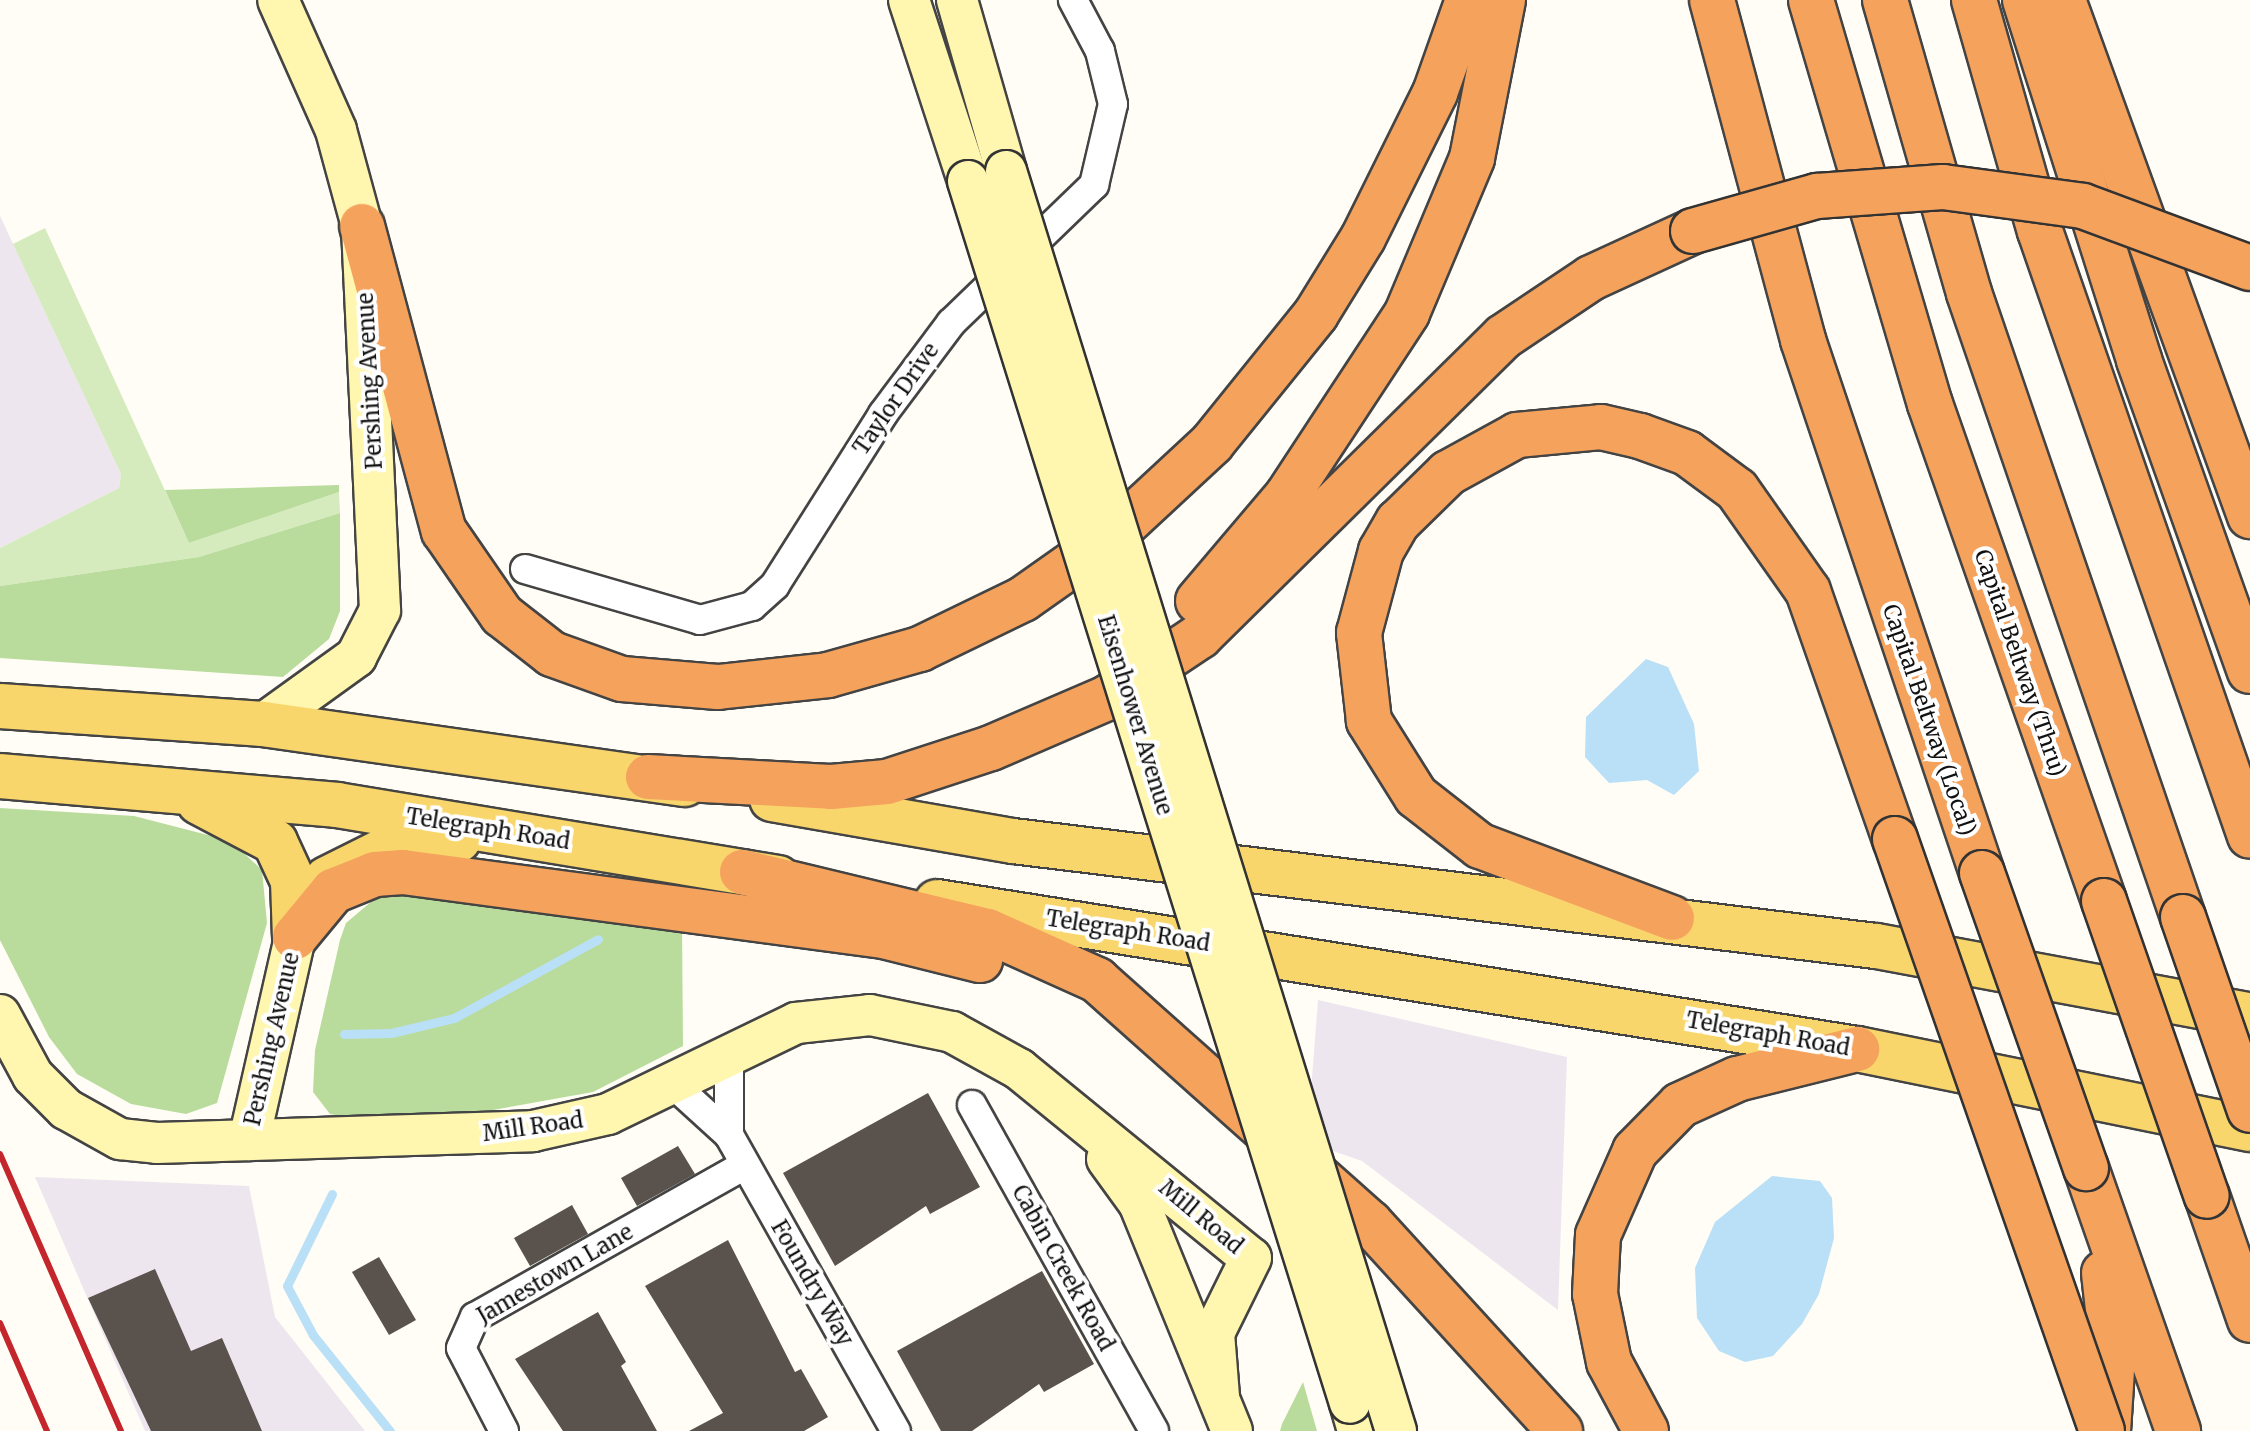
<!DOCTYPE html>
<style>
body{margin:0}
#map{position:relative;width:2250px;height:1431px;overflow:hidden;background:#fffdf5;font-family:Merriweather,serif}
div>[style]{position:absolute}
.industrial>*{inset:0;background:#eee6ef}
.green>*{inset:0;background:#d5ebbd}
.forest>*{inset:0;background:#b9dc9c}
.water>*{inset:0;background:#b9e0f7}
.stream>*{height:9px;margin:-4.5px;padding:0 4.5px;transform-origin:4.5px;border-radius:4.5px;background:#b9e0f7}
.building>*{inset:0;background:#5a524d}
.roads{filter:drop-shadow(2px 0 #444) drop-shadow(-2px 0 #444) drop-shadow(0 2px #444) drop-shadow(0 -2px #444)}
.street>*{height:28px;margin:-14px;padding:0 14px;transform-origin:14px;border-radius:14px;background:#fff}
.secondary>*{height:40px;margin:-20px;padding:0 20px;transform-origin:20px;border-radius:20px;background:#fff6b0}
.primary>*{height:44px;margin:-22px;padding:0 22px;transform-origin:22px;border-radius:22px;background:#f9d66b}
.highway>*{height:44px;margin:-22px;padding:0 22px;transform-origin:22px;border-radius:22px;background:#f5a25d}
.rail>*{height:6px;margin:-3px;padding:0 3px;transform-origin:3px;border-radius:3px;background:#c4262e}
.bridges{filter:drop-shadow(2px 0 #333) drop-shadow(-2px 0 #333) drop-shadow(0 2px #333) drop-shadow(0 -2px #333)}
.secondary-bridge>*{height:40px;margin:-20px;padding:0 20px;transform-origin:20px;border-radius:20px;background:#fff6b0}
.highway-bridge>*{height:44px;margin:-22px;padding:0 22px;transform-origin:22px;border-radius:22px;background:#f5a25d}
span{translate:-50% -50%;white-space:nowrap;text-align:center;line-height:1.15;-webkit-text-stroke:8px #fff;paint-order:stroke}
.street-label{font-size:22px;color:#111}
</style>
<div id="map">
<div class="industrial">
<div style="clip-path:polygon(0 216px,121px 474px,119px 488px,0 548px)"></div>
<div style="clip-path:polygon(1318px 1000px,1567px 1057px,1558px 1310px,1362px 1161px,1307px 1142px)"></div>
<div style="clip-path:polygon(35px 1177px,249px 1186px,275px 1317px,365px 1431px,145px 1431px)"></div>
</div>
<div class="green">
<div style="clip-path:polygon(45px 228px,189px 543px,339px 492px,340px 513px,199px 557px,0 586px,0 548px,119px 488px,121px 474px,13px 244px)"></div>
</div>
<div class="forest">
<div style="clip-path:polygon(339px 485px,339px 492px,189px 543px,165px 490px)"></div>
<div style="clip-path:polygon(340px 513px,340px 611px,329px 639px,283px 677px,0 658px,0 586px,199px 557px)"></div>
<div style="clip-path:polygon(0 808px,134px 816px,231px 841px,262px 870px,267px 923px,217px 1103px,186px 1114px,131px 1104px,77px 1074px,49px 1037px,0 940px)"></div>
<div style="clip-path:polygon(385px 890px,682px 925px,683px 1046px,593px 1092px,493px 1110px,365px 1120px,330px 1114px,313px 1092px,315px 1050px,340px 940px,346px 923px)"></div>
<div style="clip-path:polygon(1303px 1382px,1317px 1431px,1280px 1431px,1282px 1424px)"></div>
</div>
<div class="water">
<div style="clip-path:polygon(1646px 659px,1668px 667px,1694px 724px,1699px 771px,1674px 795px,1647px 780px,1609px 783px,1585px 757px,1586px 717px)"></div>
<div style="clip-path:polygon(1772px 1176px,1820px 1181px,1832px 1198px,1834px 1238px,1819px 1294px,1802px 1324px,1773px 1356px,1745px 1362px,1719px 1351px,1697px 1318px,1695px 1268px,1715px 1222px)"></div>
</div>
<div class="stream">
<div style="left:344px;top:1034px;width:47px;rotate:-1.2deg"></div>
<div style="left:391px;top:1033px;width:65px;rotate:-13.4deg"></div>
<div style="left:454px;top:1018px;width:164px;rotate:-28.7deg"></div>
<div style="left:332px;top:1194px;width:102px;rotate:116.1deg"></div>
<div style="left:287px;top:1286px;width:55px;rotate:62deg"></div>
<div style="left:313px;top:1335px;width:123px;rotate:51.3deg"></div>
</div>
<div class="building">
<div style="clip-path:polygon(928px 1093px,980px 1187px,930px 1214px,926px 1206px,835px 1266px,783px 1173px)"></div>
<div style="clip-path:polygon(678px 1146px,695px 1174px,637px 1206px,621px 1178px)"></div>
<div style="clip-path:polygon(572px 1205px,588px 1234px,530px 1266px,514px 1238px)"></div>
<div style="clip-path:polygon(728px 1240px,795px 1372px,801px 1369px,828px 1417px,804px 1431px,689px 1431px,723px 1413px,645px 1286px)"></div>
<div style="clip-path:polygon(379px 1257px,416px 1320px,389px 1335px,352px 1272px)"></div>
<div style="clip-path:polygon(155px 1269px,191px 1351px,222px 1338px,262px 1431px,151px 1431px,88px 1298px)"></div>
<div style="clip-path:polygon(1042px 1271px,1094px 1364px,1044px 1392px,1039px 1384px,972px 1431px,941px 1431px,897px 1351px)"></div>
<div style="clip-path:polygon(598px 1312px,626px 1362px,621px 1366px,657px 1431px,563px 1431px,515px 1359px)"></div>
</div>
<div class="roads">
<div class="street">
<div style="left:525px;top:569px;width:182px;rotate:16.2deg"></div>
<div style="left:700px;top:620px;width:54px;rotate:-15.1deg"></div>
<div style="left:752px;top:606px;width:31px;rotate:-42deg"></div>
<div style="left:775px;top:585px;width:202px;rotate:-57.7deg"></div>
<div style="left:883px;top:414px;width:114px;rotate:-53.2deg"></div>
<div style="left:951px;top:323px;width:199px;rotate:-44deg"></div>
<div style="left:1094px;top:185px;width:83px;rotate:-76.8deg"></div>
<div style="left:1113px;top:104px;width:55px;rotate:-103.8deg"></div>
<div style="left:1100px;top:51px;width:58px;rotate:-117.9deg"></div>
<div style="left:673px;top:1084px;width:76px;rotate:42.3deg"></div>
<div style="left:729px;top:1135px;width:340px;rotate:60.6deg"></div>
<div style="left:972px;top:1105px;width:373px;rotate:60.8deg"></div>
<div style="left:729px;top:1135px;width:81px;rotate:-90deg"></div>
<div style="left:504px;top:1431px;width:93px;rotate:-117.4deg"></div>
<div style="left:461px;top:1348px;width:34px;rotate:-66deg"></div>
<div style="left:475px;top:1317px;width:310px;rotate:-29.4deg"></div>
</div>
<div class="secondary">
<div style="left:909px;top:0;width:190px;rotate:71.9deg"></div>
<div style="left:957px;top:0;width:178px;rotate:74deg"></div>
<div style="left:263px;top:724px;width:115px;rotate:-35.8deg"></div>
<div style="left:356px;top:657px;width:53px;rotate:-62.9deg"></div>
<div style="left:380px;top:610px;width:384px;rotate:-92.7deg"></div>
<div style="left:362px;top:226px;width:99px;rotate:-105.2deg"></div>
<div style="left:336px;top:130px;width:142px;rotate:-114deg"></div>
<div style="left:0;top:1015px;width:69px;rotate:61.6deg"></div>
<div style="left:33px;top:1076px;width:47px;rotate:45deg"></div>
<div style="left:66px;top:1109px;width:62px;rotate:29.1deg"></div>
<div style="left:120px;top:1139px;width:37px;rotate:6deg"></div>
<div style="left:157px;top:1143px;width:376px;rotate:-1.8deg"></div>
<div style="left:533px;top:1131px;width:77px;rotate:-12.8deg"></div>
<div style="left:608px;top:1114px;width:209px;rotate:-25.8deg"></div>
<div style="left:796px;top:1023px;width:74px;rotate:-6.2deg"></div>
<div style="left:870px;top:1015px;width:84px;rotate:11.7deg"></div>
<div style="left:952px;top:1032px;width:77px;rotate:28.9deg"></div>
<div style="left:1019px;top:1069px;width:299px;rotate:39.2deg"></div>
<div style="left:1251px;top:1258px;width:84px;rotate:116.3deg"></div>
<div style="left:1214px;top:1333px;width:63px;rotate:85.5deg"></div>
<div style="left:249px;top:1140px;width:208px;rotate:-77.2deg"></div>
<div style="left:1107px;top:1159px;width:54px;rotate:54deg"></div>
<div style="left:1139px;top:1203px;width:246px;rotate:67.8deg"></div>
<div style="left:1350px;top:1403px;width:29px;rotate:74deg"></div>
</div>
<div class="primary">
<div style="left:0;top:706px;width:264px;rotate:3.9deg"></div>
<div style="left:263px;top:724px;width:426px;rotate:8.1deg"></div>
<div style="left:0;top:776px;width:338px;rotate:4.9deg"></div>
<div style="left:337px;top:805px;width:447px;rotate:9.4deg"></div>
<div style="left:772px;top:799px;width:245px;rotate:9.9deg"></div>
<div style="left:1013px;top:841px;width:869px;rotate:6.94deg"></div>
<div style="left:1876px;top:946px;width:380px;rotate:10.5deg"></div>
<div style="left:199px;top:802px;width:86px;rotate:27.8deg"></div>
<div style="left:275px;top:842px;width:43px;rotate:65.2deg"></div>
<div style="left:293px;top:881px;width:56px;rotate:88deg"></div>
<div style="left:327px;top:879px;width:65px;rotate:-26.6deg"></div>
<div style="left:385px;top:850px;width:74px;rotate:-7.8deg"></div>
<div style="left:937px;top:902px;width:932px;rotate:9.08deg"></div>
<div style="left:1857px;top:1049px;width:401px;rotate:11.5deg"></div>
</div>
<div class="highway">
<div style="left:1712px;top:0;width:352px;rotate:75deg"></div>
<div style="left:1803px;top:340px;width:562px;rotate:71.44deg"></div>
<div style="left:1811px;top:0;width:421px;rotate:73.6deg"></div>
<div style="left:1930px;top:404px;width:527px;rotate:70.7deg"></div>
<div style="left:1885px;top:0;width:305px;rotate:74deg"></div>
<div style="left:1969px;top:293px;width:660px;rotate:71.07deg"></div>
<div style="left:1974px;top:0;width:240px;rotate:74.1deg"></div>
<div style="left:2040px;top:231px;width:640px;rotate:70.86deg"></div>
<div style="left:2025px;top:0;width:378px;rotate:72.4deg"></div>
<div style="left:2139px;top:360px;width:330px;rotate:70.4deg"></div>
<div style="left:2063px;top:0;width:549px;rotate:70.08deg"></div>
<div style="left:362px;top:226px;width:316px;rotate:75deg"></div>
<div style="left:444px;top:531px;width:102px;rotate:55.4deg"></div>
<div style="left:502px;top:615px;width:63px;rotate:38deg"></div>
<div style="left:552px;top:654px;width:74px;rotate:19.7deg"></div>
<div style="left:622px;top:679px;width:96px;rotate:4.8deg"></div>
<div style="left:718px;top:687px;width:111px;rotate:-6.2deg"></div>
<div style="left:828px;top:675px;width:96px;rotate:-15.8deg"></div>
<div style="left:920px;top:649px;width:114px;rotate:-25.9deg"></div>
<div style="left:1023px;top:599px;width:108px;rotate:-35.2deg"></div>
<div style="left:1111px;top:537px;width:138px;rotate:-42.9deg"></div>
<div style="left:1212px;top:443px;width:166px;rotate:-51.1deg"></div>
<div style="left:1316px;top:314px;width:89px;rotate:-58.3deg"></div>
<div style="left:1363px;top:238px;width:162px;rotate:-63.6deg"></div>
<div style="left:1435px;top:93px;width:99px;rotate:-70.5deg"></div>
<div style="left:1198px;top:601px;width:138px;rotate:-49.7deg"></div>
<div style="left:1287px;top:496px;width:219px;rotate:-56.7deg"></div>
<div style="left:1407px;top:313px;width:168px;rotate:-67.2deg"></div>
<div style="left:1472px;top:158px;width:161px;rotate:-78.9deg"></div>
<div style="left:648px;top:777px;width:183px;rotate:3.1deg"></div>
<div style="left:831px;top:787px;width:56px;rotate:-5.1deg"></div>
<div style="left:887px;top:782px;width:109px;rotate:-18.1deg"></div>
<div style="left:991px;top:748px;width:126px;rotate:-23.3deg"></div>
<div style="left:1107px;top:698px;width:112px;rotate:-33.7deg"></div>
<div style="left:1200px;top:636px;width:426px;rotate:-44.6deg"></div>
<div style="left:1503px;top:337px;width:106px;rotate:-33.8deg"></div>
<div style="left:1591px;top:278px;width:112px;rotate:-24.7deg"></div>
<div style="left:742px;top:872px;width:253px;rotate:13.5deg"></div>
<div style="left:988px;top:931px;width:120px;rotate:24.2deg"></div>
<div style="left:1097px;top:980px;width:365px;rotate:41.7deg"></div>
<div style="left:1370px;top:1223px;width:282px;rotate:47.6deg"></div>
<div style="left:1672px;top:918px;width:205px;rotate:-159.4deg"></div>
<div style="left:1480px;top:846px;width:81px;rotate:-142deg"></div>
<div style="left:1416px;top:796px;width:89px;rotate:-122.1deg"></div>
<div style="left:1369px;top:721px;width:89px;rotate:-96.5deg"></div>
<div style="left:1359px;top:633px;width:85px;rotate:-75deg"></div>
<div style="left:1381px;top:551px;width:34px;rotate:-60deg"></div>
<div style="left:1398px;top:522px;width:70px;rotate:-44.4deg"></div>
<div style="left:1448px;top:473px;width:79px;rotate:-28.8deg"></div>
<div style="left:1517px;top:435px;width:84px;rotate:-5.4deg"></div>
<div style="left:1601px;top:427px;width:40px;rotate:13deg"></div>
<div style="left:1640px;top:436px;width:50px;rotate:19.9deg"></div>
<div style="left:1687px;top:453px;width:62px;rotate:36.5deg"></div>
<div style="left:1737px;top:490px;width:123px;rotate:54.9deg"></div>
<div style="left:1808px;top:591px;width:263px;rotate:70.7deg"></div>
<div style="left:295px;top:937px;width:60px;rotate:-50.4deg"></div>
<div style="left:333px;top:891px;width:45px;rotate:-22deg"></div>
<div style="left:375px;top:874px;width:28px;rotate:-4deg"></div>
<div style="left:403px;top:872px;width:488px;rotate:7.6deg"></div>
<div style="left:887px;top:937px;width:96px;rotate:13.9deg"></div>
<div style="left:2086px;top:1168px;width:279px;rotate:70.7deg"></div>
<div style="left:2207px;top:1196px;width:131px;rotate:70.9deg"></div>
<div style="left:2104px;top:1273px;width:81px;rotate:83.7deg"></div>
<div style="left:2113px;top:1354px;width:77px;rotate:93.7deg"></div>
<div style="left:1646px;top:1431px;width:78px;rotate:-118.2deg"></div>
<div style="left:1609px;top:1362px;width:69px;rotate:-101.6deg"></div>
<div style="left:1595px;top:1294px;width:59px;rotate:-87.1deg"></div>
<div style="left:1598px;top:1235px;width:92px;rotate:-66.2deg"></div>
<div style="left:1635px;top:1151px;width:64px;rotate:-45.6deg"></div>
<div style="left:1680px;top:1105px;width:63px;rotate:-24.5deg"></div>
<div style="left:1737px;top:1079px;width:124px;rotate:-14deg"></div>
</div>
</div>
<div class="rail">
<div style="left:0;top:1154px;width:302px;rotate:66.4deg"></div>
<div style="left:0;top:1323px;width:118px;rotate:66.5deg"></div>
</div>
<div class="bridges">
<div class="secondary-bridge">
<div style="left:1006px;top:171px;width:1319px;rotate:72.8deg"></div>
<div style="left:968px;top:181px;width:1280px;rotate:72.64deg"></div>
</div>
<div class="highway-bridge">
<div style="left:1693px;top:231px;width:129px;rotate:-15.8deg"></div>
<div style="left:1817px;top:196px;width:126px;rotate:-4.1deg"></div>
<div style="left:1943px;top:187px;width:141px;rotate:7.7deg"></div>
<div style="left:2083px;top:206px;width:178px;rotate:20.4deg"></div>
<div style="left:1895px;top:839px;width:627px;rotate:70.73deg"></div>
<div style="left:1982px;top:873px;width:313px;rotate:70.6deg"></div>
<div style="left:2104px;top:901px;width:312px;rotate:70.8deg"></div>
<div style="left:2183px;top:917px;width:204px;rotate:70.9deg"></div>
</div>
</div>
<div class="street-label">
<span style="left:370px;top:381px;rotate:-93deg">Pershing Avenue</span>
<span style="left:896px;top:399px;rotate:-55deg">Taylor Drive</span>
<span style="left:2020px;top:663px;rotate:71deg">Capital Beltway (Thru)</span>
<span style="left:1135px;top:715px;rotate:73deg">Eisenhower Avenue</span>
<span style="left:1929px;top:720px;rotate:71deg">Capital Beltway (Local)</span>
<span style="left:488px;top:829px;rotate:9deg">Telegraph Road</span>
<span style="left:1128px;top:931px;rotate:9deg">Telegraph Road</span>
<span style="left:1768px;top:1034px;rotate:10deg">Telegraph Road</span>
<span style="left:272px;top:1039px;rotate:-77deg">Pershing Avenue</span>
<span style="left:533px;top:1127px;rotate:-8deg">Mill Road</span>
<span style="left:1201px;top:1217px;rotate:40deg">Mill Road</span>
<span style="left:1063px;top:1268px;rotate:61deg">Cabin Creek Road</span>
<span style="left:555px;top:1274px;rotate:-30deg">Jamestown Lane</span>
<span style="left:812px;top:1283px;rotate:60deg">Foundry Way</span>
</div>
</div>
